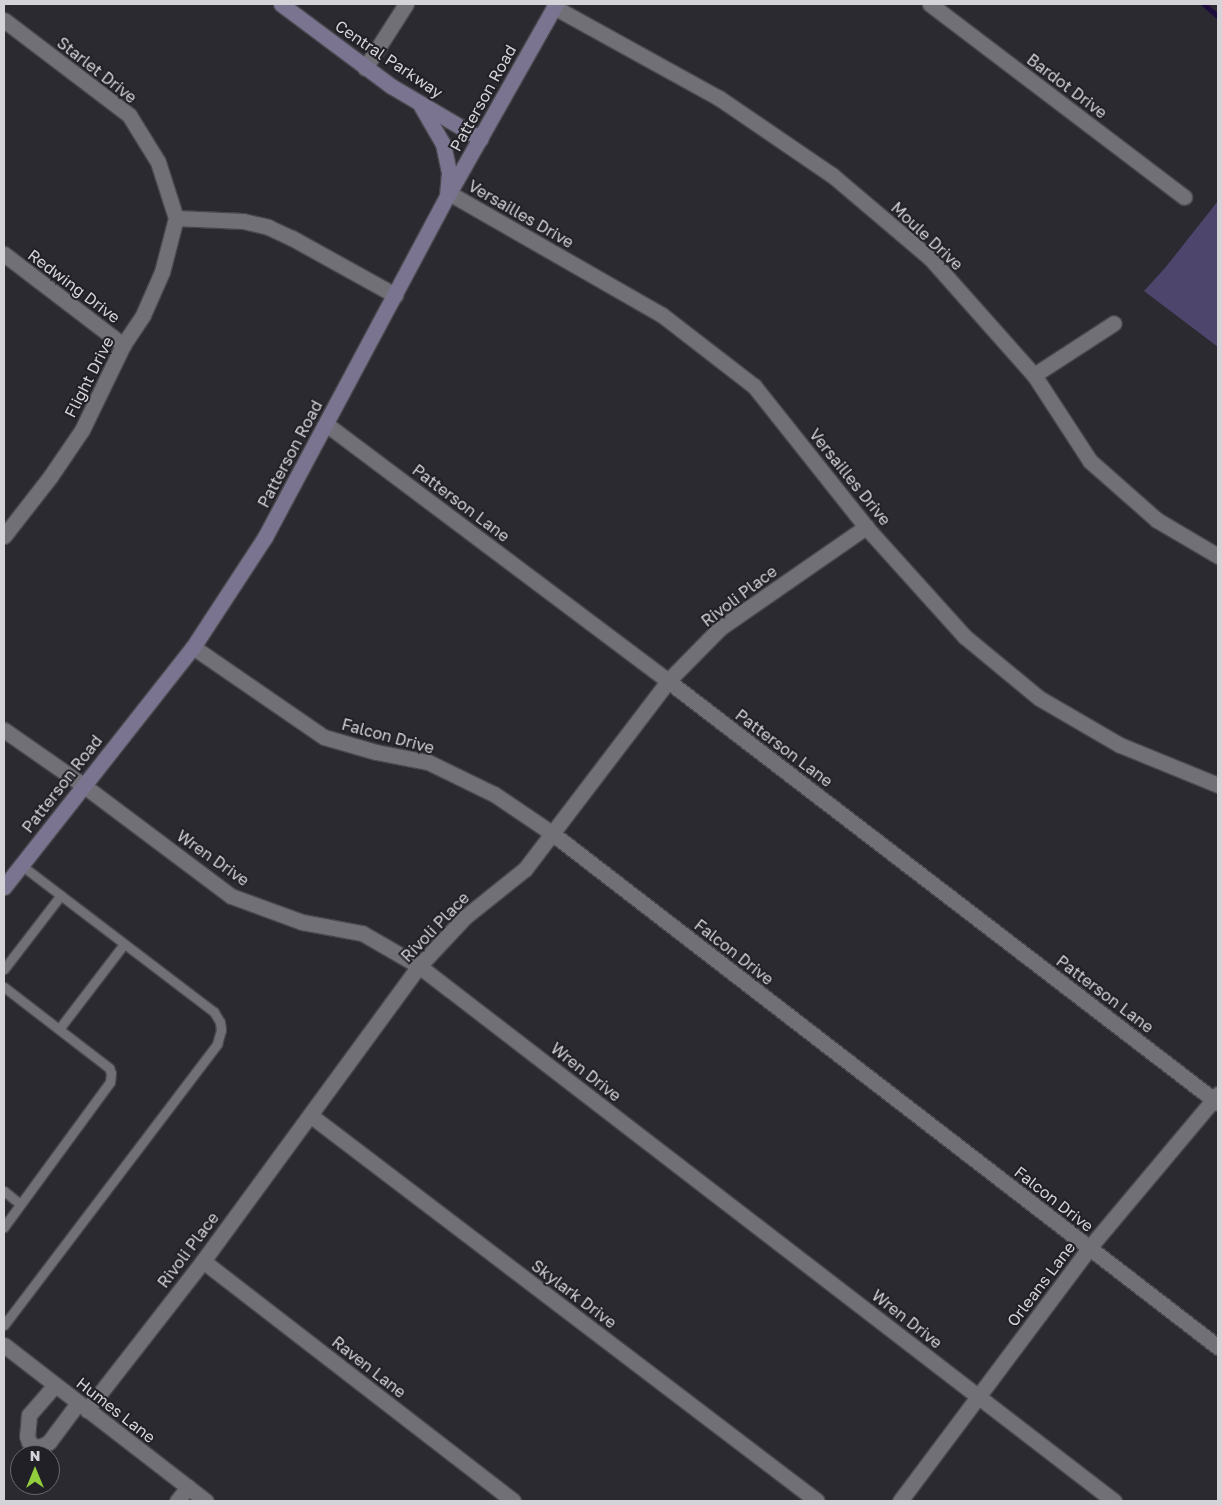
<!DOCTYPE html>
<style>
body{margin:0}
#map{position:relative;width:1222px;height:1505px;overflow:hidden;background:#2b2a30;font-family:"Golos Text",sans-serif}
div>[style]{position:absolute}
.green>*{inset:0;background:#4e456c}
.stream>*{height:4.5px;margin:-2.25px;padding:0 2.25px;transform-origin:2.25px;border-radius:2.25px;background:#1e0b3e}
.roads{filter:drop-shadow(1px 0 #49484d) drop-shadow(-1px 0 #49484d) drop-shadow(0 1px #49484d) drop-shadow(0 -1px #49484d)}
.lane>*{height:9px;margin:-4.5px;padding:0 4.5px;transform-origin:4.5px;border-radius:4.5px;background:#717077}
.street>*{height:15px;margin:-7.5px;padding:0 7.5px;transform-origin:7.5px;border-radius:7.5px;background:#717077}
.secondary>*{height:15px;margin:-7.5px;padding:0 7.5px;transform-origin:7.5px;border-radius:7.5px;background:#7a7490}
span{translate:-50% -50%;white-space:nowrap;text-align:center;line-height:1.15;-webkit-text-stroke:4px #212026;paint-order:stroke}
.street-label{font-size:16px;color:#d4d3d7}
.frame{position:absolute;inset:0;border:5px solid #d4d3d7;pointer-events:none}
.north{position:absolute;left:10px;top:1445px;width:50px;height:50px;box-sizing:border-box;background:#212026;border:1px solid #69686d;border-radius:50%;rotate:0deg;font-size:14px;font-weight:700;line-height:20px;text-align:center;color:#d4d3d7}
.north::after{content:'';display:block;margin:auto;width:18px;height:22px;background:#92cd3e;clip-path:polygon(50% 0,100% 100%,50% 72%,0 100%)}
</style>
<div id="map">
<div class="green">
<div style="clip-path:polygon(1218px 201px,1218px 347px,1144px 291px,1165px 268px)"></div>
</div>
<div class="stream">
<div style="left:1204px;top:4px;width:18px;rotate:41deg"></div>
</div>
<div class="roads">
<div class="lane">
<div style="left:4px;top:969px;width:93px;rotate:-52.4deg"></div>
<div style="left:4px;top:987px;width:133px;rotate:37.6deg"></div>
<div style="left:109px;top:1068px;width:5px;rotate:68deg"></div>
<div style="left:111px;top:1073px;width:9px;rotate:96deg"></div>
<div style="left:110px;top:1082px;width:180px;rotate:126.2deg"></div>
<div style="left:59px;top:1029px;width:107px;rotate:-52.6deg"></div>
<div style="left:4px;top:1191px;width:21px;rotate:39deg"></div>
<div style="left:4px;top:1325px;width:353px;rotate:-52.8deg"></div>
<div style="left:217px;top:1044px;width:15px;rotate:-74deg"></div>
<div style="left:221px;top:1030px;width:8px;rotate:-97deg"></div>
<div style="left:220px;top:1022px;width:12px;rotate:-121deg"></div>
<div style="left:214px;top:1012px;width:243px;rotate:-142.7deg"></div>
</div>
<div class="street">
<div style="left:930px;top:4px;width:319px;rotate:37.2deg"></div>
<div style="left:554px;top:7px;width:188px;rotate:28.9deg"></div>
<div style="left:719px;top:98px;width:137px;rotate:34.3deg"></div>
<div style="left:832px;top:175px;width:128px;rotate:40.3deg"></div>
<div style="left:930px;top:258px;width:157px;rotate:48.4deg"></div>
<div style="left:1034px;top:375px;width:103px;rotate:56.9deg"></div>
<div style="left:1090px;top:461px;width:89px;rotate:41.4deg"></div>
<div style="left:1157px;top:520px;width:71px;rotate:30.5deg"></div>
<div style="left:4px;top:20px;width:157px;rotate:37.2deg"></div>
<div style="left:129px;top:115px;width:55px;rotate:58.3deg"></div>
<div style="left:158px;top:162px;width:59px;rotate:72.2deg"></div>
<div style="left:176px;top:218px;width:67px;rotate:2.6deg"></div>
<div style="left:243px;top:221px;width:26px;rotate:13deg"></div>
<div style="left:268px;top:227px;width:26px;rotate:25deg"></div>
<div style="left:292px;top:238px;width:118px;rotate:29deg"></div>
<div style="left:365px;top:68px;width:76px;rotate:-57.4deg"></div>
<div style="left:449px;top:193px;width:245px;rotate:29.8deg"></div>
<div style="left:662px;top:315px;width:116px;rotate:37.7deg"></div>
<div style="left:754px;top:386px;width:180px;rotate:51.5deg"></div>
<div style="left:866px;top:527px;width:147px;rotate:48deg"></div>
<div style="left:964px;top:636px;width:97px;rotate:39.6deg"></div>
<div style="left:1039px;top:698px;width:94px;rotate:30.1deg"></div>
<div style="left:1120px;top:745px;width:106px;rotate:22.2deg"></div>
<div style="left:4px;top:254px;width:150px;rotate:37.4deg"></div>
<div style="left:1034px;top:375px;width:95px;rotate:-33deg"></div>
<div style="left:326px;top:424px;width:428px;rotate:36.9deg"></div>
<div style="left:668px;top:681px;width:693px;rotate:37.5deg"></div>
<div style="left:4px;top:536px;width:75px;rotate:-52.1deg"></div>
<div style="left:50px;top:477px;width:57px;rotate:-55.8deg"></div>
<div style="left:82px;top:430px;width:94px;rotate:-64.2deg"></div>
<div style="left:123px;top:345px;width:36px;rotate:-56deg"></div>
<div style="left:143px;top:315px;width:47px;rotate:-66.2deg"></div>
<div style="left:162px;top:272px;width:56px;rotate:-75.5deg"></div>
<div style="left:193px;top:647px;width:159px;rotate:34.5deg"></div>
<div style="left:324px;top:737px;width:54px;rotate:16.1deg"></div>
<div style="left:376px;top:752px;width:53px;rotate:10.9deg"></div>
<div style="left:428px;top:762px;width:73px;rotate:25.9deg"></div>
<div style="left:494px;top:794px;width:71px;rotate:34.1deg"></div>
<div style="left:553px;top:834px;width:840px;rotate:37.65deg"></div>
<div style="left:4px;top:730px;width:96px;rotate:34.8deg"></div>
<div style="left:83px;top:785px;width:185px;rotate:36.9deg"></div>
<div style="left:231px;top:896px;width:76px;rotate:20.1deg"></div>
<div style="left:302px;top:922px;width:61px;rotate:10.4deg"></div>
<div style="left:362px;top:933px;width:66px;rotate:30.1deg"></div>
<div style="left:419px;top:966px;width:877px;rotate:37.59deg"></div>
<div style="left:310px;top:1115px;width:637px;rotate:37.28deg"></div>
<div style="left:203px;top:1261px;width:392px;rotate:37.7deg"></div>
<div style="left:4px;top:1345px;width:255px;rotate:37.7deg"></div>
<div style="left:55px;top:1385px;width:40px;rotate:131deg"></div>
<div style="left:29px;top:1415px;width:21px;rotate:95deg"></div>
<div style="left:27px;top:1436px;width:6px;rotate:72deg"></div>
<div style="left:29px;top:1442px;width:8px;rotate:40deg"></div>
<div style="left:35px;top:1447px;width:7px;rotate:-8deg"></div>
<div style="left:42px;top:1446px;width:8px;rotate:-30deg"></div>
<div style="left:49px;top:1442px;width:49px;rotate:-53.4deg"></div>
<div style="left:87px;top:1410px;width:189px;rotate:-52.1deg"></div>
<div style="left:203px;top:1261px;width:366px;rotate:-53.8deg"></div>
<div style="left:419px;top:966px;width:67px;rotate:-46.8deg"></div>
<div style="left:465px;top:917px;width:77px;rotate:-38.7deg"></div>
<div style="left:525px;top:869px;width:236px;rotate:-52.7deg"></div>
<div style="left:668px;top:681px;width:74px;rotate:-45.5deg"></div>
<div style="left:720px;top:628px;width:178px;rotate:-34.7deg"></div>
<div style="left:177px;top:1501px;width:18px;rotate:-52deg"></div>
<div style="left:900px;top:1501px;width:316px;rotate:-53.2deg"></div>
<div style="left:1089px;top:1248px;width:201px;rotate:-50deg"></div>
</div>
<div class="secondary">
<div style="left:281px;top:4px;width:137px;rotate:36.7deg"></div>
<div style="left:391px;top:86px;width:104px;rotate:30.5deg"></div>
<div style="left:421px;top:106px;width:44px;rotate:59.9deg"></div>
<div style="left:443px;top:144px;width:30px;rotate:78deg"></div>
<div style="left:449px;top:173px;width:21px;rotate:95deg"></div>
<div style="left:4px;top:887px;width:305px;rotate:-51.8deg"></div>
<div style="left:193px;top:647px;width:131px;rotate:-56.8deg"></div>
<div style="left:265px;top:537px;width:390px;rotate:-61.9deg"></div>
<div style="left:449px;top:193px;width:217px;rotate:-60.5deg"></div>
</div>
</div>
<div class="street-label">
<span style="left:389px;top:59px;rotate:34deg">Central Parkway</span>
<span style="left:97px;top:70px;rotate:38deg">Starlet Drive</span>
<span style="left:1067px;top:86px;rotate:37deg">Bardot Drive</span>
<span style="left:483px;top:98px;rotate:-61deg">Patterson Road</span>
<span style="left:521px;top:214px;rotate:30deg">Versailles Drive</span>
<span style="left:927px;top:236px;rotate:43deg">Moule Drive</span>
<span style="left:74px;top:286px;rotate:37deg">Redwing Drive</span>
<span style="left:89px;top:377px;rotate:-63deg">Flight Drive</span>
<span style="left:290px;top:454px;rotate:-62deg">Patterson Road</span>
<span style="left:850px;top:477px;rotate:51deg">Versailles Drive</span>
<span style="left:461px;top:503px;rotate:37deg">Patterson Lane</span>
<span style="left:739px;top:596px;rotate:-37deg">Rivoli Place</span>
<span style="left:388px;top:736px;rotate:15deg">Falcon Drive</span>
<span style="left:784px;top:748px;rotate:37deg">Patterson Lane</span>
<span style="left:62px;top:784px;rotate:-52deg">Patterson Road</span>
<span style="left:213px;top:858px;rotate:35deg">Wren Drive</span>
<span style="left:435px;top:927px;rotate:-46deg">Rivoli Place</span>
<span style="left:734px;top:952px;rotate:38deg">Falcon Drive</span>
<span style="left:1105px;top:994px;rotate:37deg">Patterson Lane</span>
<span style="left:586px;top:1072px;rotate:38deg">Wren Drive</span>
<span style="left:1054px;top:1199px;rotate:38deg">Falcon Drive</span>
<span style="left:188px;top:1250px;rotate:-53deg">Rivoli Place</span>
<span style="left:1041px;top:1284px;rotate:-53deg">Orleans Lane</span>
<span style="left:574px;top:1294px;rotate:37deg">Skylark Drive</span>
<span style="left:907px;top:1319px;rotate:38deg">Wren Drive</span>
<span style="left:369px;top:1367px;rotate:38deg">Raven Lane</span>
<span style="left:116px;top:1410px;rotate:38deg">Humes Lane</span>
</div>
<div class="frame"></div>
<div class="north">N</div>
</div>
